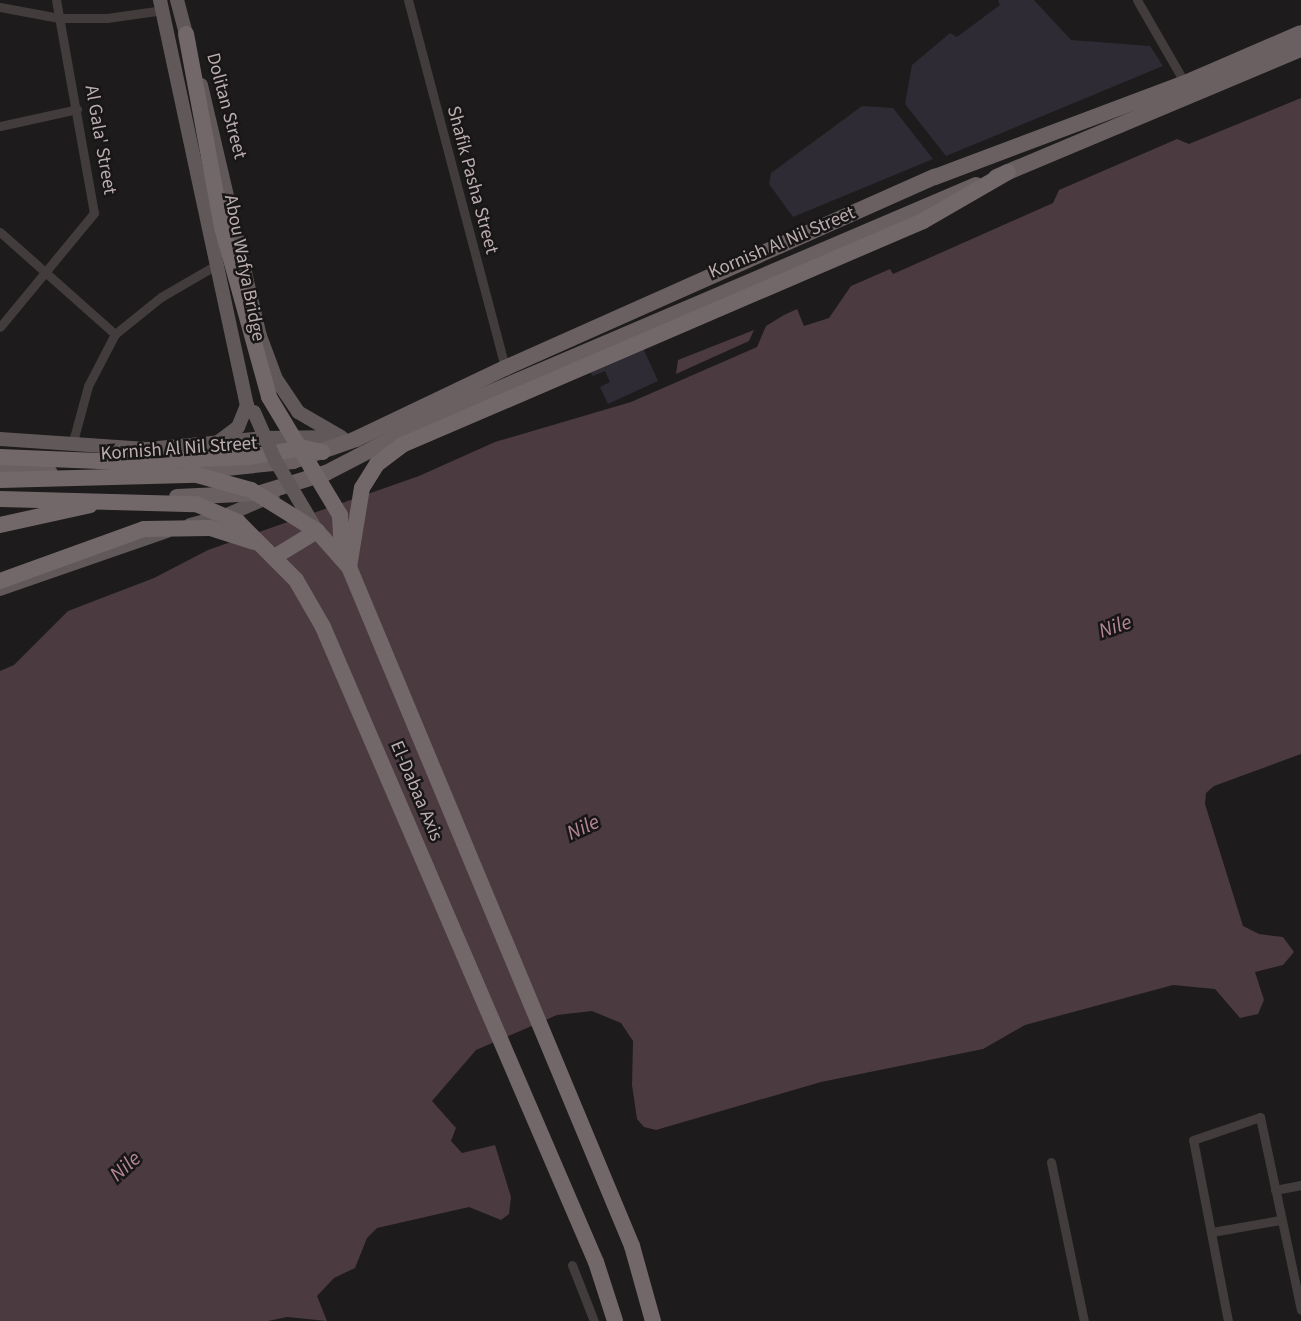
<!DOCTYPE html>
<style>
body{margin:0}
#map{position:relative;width:1301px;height:1321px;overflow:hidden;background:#1d1b1b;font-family:"Source Sans 3",sans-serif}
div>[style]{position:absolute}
.green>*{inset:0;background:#2e2b35}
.water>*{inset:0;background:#4c3a41}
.minor>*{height:9px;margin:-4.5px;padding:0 4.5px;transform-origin:4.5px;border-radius:4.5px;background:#423c3c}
.primary>*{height:14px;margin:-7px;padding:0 7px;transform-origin:7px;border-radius:7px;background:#615859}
.trunk>*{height:16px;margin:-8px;padding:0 8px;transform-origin:8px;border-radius:8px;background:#6a6061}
.motorway>*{height:16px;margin:-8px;padding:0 8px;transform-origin:8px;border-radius:8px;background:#736869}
.primary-bridge>*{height:14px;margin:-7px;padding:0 7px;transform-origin:7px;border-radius:7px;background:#615859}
.motorway-bridge>*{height:16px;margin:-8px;padding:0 8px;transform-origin:8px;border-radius:8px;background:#736869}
span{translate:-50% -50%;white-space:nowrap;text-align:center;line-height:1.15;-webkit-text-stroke:5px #181616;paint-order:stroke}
.street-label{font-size:19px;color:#bcaeb0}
.water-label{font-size:21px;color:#b48798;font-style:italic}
</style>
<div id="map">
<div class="green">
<div style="clip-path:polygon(998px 0,1034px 0,1071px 40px,1150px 46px,1163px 66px,946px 156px,905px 104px,912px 65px,950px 33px,957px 37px,1000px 5px)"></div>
<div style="clip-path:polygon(862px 106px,893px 108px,933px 159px,793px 217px,769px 184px,771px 173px)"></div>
<div style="clip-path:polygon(643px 348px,658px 381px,608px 404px,600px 387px,610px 382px,605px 371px,593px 376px,590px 372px)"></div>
</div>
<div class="water">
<div style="clip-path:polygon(1301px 98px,1301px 754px,1214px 786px,1206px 793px,1205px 804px,1243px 926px,1259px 934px,1283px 937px,1294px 952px,1283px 965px,1255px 972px,1264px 1000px,1258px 1014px,1240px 1018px,1215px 989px,1173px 985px,1025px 1025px,983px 1049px,821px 1082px,656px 1130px,644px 1127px,637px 1119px,632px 1085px,633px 1041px,621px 1023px,592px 1011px,557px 1015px,476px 1050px,432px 1101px,456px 1128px,451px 1141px,462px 1153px,495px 1145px,511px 1197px,509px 1214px,501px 1220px,469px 1207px,377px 1228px,367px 1238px,355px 1268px,334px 1278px,317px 1296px,327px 1321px,287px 1317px,268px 1321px,0 1321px,0 671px,14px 665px,68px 611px,154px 578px,208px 550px,419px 476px,495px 442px,631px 402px,757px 347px,766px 326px,784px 315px,797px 309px,804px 326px,829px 318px,851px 286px,890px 269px,893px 274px,1053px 203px,1059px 190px,1177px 139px,1189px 144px)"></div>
<div style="clip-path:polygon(754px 330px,749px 341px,676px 374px,678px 360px)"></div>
</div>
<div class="minor">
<div style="left:408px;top:0;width:381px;rotate:75.2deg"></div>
<div style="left:1137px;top:0;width:96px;rotate:60deg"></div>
<div style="left:0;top:7px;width:60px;rotate:10.6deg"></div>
<div style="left:59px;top:18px;width:48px"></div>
<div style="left:107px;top:18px;width:57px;rotate:-8.1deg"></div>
<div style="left:0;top:126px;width:79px;rotate:-12.4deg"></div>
<div style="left:0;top:232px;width:154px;rotate:41.6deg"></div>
<div style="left:0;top:327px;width:148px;rotate:-50.5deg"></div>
<div style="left:94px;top:213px;width:216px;rotate:-100.1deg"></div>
<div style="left:72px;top:445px;width:61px;rotate:-74.8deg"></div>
<div style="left:88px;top:386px;width:59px;rotate:-62.6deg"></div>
<div style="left:115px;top:334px;width:59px;rotate:-38.8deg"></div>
<div style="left:161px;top:297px;width:66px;rotate:-30.1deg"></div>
<div style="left:1051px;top:1162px;width:162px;rotate:78.3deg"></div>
<div style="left:1275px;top:1190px;width:26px;rotate:-11deg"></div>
<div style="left:1212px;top:1232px;width:69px;rotate:-10deg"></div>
<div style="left:572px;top:1265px;width:60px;rotate:68.6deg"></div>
<div style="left:1228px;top:1321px;width:184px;rotate:-100.9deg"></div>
<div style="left:1193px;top:1140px;width:71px;rotate:-18.9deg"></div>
<div style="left:1260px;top:1117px;width:197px;rotate:78deg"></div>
</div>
<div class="primary">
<div style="left:160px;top:0;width:414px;rotate:77.9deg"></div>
<div style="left:247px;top:405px;width:24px;rotate:112deg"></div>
<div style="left:238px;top:427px;width:25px;rotate:143deg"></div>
<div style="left:177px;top:0;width:47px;rotate:75.1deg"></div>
<div style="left:201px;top:85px;width:258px;rotate:76.8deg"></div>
<div style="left:260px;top:336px;width:46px;rotate:69.6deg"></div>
<div style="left:276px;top:379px;width:40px;rotate:56deg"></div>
<div style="left:298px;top:412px;width:50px;rotate:30.2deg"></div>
<div style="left:0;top:439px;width:147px;rotate:3.9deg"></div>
<div style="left:147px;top:449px;width:117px;rotate:-5.4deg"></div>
<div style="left:263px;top:438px;width:74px;rotate:-0.8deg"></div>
<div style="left:190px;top:525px;width:38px;rotate:-15deg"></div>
<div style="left:227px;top:515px;width:50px;rotate:-23.5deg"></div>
<div style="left:0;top:589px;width:177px;rotate:-19.2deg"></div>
</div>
<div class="trunk">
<div style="left:996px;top:177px;width:331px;rotate:-22.8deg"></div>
<div style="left:0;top:469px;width:50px;rotate:4.6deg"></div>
<div style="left:188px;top:472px;width:106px;rotate:-6deg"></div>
<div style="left:293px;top:461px;width:67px;rotate:-19.2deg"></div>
<div style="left:356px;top:439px;width:165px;rotate:-25.5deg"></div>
<div style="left:505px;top:368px;width:471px;rotate:-24deg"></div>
<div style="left:935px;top:177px;width:267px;rotate:-20.6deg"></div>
<div style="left:1185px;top:83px;width:126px;rotate:-23.3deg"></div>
<div style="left:177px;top:497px;width:84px;rotate:-2.7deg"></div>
<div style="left:261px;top:493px;width:68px;rotate:-17.1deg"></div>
<div style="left:326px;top:473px;width:126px;rotate:-27.4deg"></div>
<div style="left:438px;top:415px;width:585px;rotate:-23.15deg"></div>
</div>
<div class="motorway">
<div style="left:186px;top:34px;width:196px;rotate:79.4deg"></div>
<div style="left:0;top:457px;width:123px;rotate:2.3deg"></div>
<div style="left:123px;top:462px;width:126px;rotate:-2.3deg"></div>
<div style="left:249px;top:457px;width:56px;rotate:-9.3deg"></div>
<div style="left:304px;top:448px;width:19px;rotate:12deg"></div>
<div style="left:0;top:525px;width:92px;rotate:-12.5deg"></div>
<div style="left:276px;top:556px;width:48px;rotate:-31.4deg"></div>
<div style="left:317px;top:531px;width:48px;rotate:48.4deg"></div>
<div style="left:349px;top:567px;width:736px;rotate:67.37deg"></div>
<div style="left:632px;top:1246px;width:78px;rotate:74.4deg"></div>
<div style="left:349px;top:567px;width:80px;rotate:-80.7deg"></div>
<div style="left:362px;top:488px;width:28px;rotate:-58deg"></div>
<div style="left:377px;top:464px;width:31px;rotate:-37deg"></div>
<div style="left:402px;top:445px;width:567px;rotate:-23.26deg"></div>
<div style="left:923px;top:221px;width:98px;rotate:-30deg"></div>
<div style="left:296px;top:580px;width:54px;rotate:60.1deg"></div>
<div style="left:323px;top:627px;width:691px;rotate:66.74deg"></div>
<div style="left:596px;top:1262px;width:62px;rotate:72.1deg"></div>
<div style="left:0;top:581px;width:153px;rotate:-19.9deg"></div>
</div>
<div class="primary-bridge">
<div style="left:254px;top:412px;width:52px;rotate:66.4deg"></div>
<div style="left:275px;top:460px;width:82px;rotate:59.4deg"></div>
</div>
<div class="motorway-bridge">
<div style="left:222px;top:227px;width:176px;rotate:74.5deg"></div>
<div style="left:269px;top:397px;width:138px;rotate:59deg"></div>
<div style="left:340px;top:515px;width:40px;rotate:87.1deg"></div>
<div style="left:0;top:480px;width:197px;rotate:-1.5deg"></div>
<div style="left:197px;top:475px;width:56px;rotate:15.5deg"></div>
<div style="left:251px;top:490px;width:78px;rotate:31.8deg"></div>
<div style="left:0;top:499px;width:196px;rotate:1.5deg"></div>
<div style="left:196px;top:504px;width:46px;rotate:23.2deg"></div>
<div style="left:238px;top:522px;width:82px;rotate:45deg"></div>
<div style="left:144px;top:529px;width:66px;rotate:-0.9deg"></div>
<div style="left:210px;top:528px;width:46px;rotate:17.7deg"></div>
</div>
<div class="street-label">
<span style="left:226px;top:106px;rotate:75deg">Dolitan Street</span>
<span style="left:100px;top:140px;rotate:80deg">Al Gala' Street</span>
<span style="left:472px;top:180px;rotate:75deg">Shafik Pasha Street</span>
<span style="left:782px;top:243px;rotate:-23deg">Kornish Al Nil Street</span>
<span style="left:244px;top:268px;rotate:79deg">Abou Wafya Bridge</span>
<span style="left:179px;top:449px;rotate:-4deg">Kornish Al Nil Street</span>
<span style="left:416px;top:791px;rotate:67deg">El-Dabaa Axis</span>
</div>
<div class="water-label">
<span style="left:1115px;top:626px;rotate:-19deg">Nile</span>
<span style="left:583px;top:827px;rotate:-25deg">Nile</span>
<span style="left:125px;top:1166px;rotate:-42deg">Nile</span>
</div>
</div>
